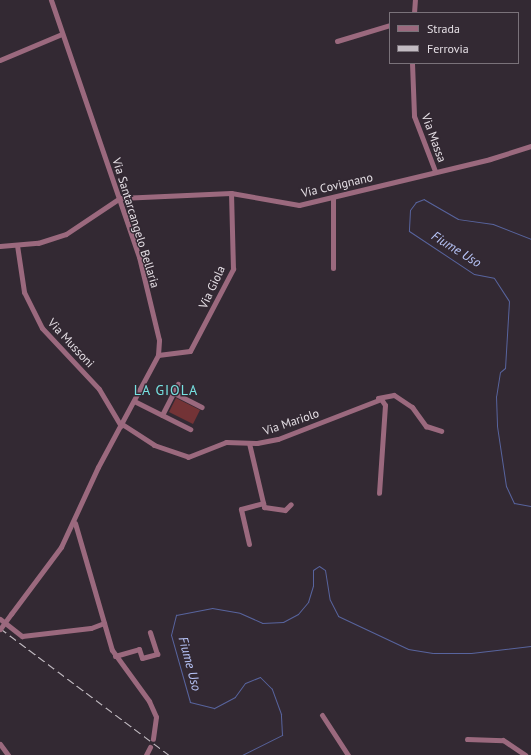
<!DOCTYPE html>
<style>
body{margin:0}
#map{position:relative;width:531px;height:755px;overflow:hidden;background:#332933;font-family:"PT Sans",sans-serif}
div>[style]{position:absolute}
.green>*{inset:0;background:#733336}
.stream>*{height:1px;margin:-0.5px;padding:0 0.5px;transform-origin:0.5px;border-radius:0.5px;background:#58649e}
.minor>*{height:5px;margin:-2.5px;padding:0 2.5px;transform-origin:2.5px;border-radius:2.5px;background:#9b697e}
.rail>*{height:1px;margin-top:-0.5px;transform-origin:0;background:repeating-linear-gradient(90deg,#c2bbc2 0 8px,transparent 0 12px)}
.minor-bridge>*{height:5px;margin:-2.5px;padding:0 2.5px;transform-origin:2.5px;border-radius:2.5px;background:#9b697e}
span{translate:-50% -50%;white-space:nowrap;text-align:center;line-height:1.15;-webkit-text-stroke:3px #332933;paint-order:stroke}
.street-label{font-size:12px;color:#e5dfe5}
.water-label{font-size:13px;color:#b8c5f9;font-style:italic}
.quarter-label{font-size:14px;color:#77e3e3;letter-spacing:1px}
.legend{position:absolute;left:389px;top:12px;width:130px;height:52px;box-sizing:border-box;background:#332933;border:1px solid #7a727a;margin:0;padding:5px 7px;list-style:none;font-size:12px;color:#e5dfe5}
.legend li{display:flex;align-items:center;gap:8px;height:20px}
.legend b{width:20px;border:1px solid #7a727a}
</style>
<div id="map">
<div class="green">
<div style="clip-path:polygon(176px 398px,200px 410px,193px 424px,169px 412px)"></div>
</div>
<div class="stream">
<div style="left:531px;top:239px;width:41px;rotate:-158.5deg"></div>
<div style="left:493px;top:224px;width:35px;rotate:-172deg"></div>
<div style="left:458px;top:219px;width:39px;rotate:-150deg"></div>
<div style="left:424px;top:199px;width:9px;rotate:159deg"></div>
<div style="left:416px;top:202px;width:10px;rotate:127deg"></div>
<div style="left:410px;top:210px;width:21px;rotate:93deg"></div>
<div style="left:409px;top:231px;width:78px;rotate:33.5deg"></div>
<div style="left:474px;top:274px;width:20px;rotate:11deg"></div>
<div style="left:494px;top:278px;width:27px;rotate:57deg"></div>
<div style="left:509px;top:301px;width:67px;rotate:93.4deg"></div>
<div style="left:505px;top:368px;width:6px;rotate:141deg"></div>
<div style="left:500px;top:372px;width:24px;rotate:99deg"></div>
<div style="left:496px;top:396px;width:30px;rotate:88deg"></div>
<div style="left:497px;top:426px;width:61px;rotate:81.5deg"></div>
<div style="left:506px;top:486px;width:19px;rotate:65deg"></div>
<div style="left:514px;top:503px;width:17px;rotate:10deg"></div>
<div style="left:242px;top:755px;width:45px;rotate:-26.6deg"></div>
<div style="left:282px;top:735px;width:21px;rotate:-93deg"></div>
<div style="left:281px;top:714px;width:27px;rotate:-110deg"></div>
<div style="left:272px;top:689px;width:17px;rotate:-135deg"></div>
<div style="left:260px;top:677px;width:16px;rotate:158deg"></div>
<div style="left:245px;top:683px;width:17px;rotate:126deg"></div>
<div style="left:235px;top:697px;width:24px;rotate:152deg"></div>
<div style="left:214px;top:708px;width:25px;rotate:-166deg"></div>
<div style="left:190px;top:702px;width:70px;rotate:-105.8deg"></div>
<div style="left:171px;top:635px;width:21px;rotate:-76deg"></div>
<div style="left:176px;top:615px;width:37px;rotate:-11deg"></div>
<div style="left:212px;top:608px;width:28px;rotate:10deg"></div>
<div style="left:240px;top:613px;width:24px;rotate:24deg"></div>
<div style="left:262px;top:623px;width:21px;rotate:-3deg"></div>
<div style="left:283px;top:622px;width:17px;rotate:-28deg"></div>
<div style="left:298px;top:614px;width:16px;rotate:-50deg"></div>
<div style="left:308px;top:602px;width:17px;rotate:-73deg"></div>
<div style="left:313px;top:586px;width:16px;rotate:-90deg"></div>
<div style="left:313px;top:570px;width:7px;rotate:-34deg"></div>
<div style="left:319px;top:566px;width:7px;rotate:34deg"></div>
<div style="left:325px;top:570px;width:30px;rotate:81deg"></div>
<div style="left:330px;top:600px;width:18px;rotate:63deg"></div>
<div style="left:338px;top:616px;width:77px;rotate:25.2deg"></div>
<div style="left:408px;top:649px;width:25px;rotate:9deg"></div>
<div style="left:433px;top:653px;width:38px"></div>
<div style="left:471px;top:653px;width:60px;rotate:-6.7deg"></div>
</div>
<div class="minor">
<div style="left:414px;top:13px;width:13px;rotate:-86deg"></div>
<div style="left:337px;top:41px;width:55px;rotate:-16.8deg"></div>
<div style="left:0;top:60px;width:67px;rotate:-22.8deg"></div>
<div style="left:412px;top:63px;width:53px;rotate:87.8deg"></div>
<div style="left:414px;top:116px;width:59px;rotate:69.1deg"></div>
<div style="left:333px;top:198px;width:70px;rotate:90deg"></div>
<div style="left:17px;top:245px;width:48px;rotate:81.5deg"></div>
<div style="left:24px;top:292px;width:40px;rotate:63.4deg"></div>
<div style="left:42px;top:328px;width:83px;rotate:46.9deg"></div>
<div style="left:99px;top:389px;width:43px;rotate:59.3deg"></div>
<div style="left:0;top:246px;width:38px;rotate:-5deg"></div>
<div style="left:38px;top:243px;width:29px;rotate:-18deg"></div>
<div style="left:66px;top:234px;width:65px;rotate:-33.7deg"></div>
<div style="left:120px;top:198px;width:111px;rotate:-2.6deg"></div>
<div style="left:231px;top:193px;width:69px;rotate:10deg"></div>
<div style="left:299px;top:205px;width:196px;rotate:-13.5deg"></div>
<div style="left:490px;top:159px;width:43px;rotate:-17.6deg"></div>
<div style="left:158px;top:355px;width:32px;rotate:-7deg"></div>
<div style="left:190px;top:351px;width:93px;rotate:-62.3deg"></div>
<div style="left:233px;top:269px;width:76px;rotate:-91.5deg"></div>
<div style="left:174px;top:393px;width:31px;rotate:27deg"></div>
<div style="left:378px;top:398px;width:16px;rotate:-11deg"></div>
<div style="left:394px;top:395px;width:22px;rotate:34deg"></div>
<div style="left:412px;top:407px;width:24px;rotate:54deg"></div>
<div style="left:426px;top:426px;width:16px;rotate:18deg"></div>
<div style="left:134px;top:401px;width:63px;rotate:26.6deg"></div>
<div style="left:162px;top:415px;width:35px;rotate:-63deg"></div>
<div style="left:122px;top:424px;width:38px;rotate:33deg"></div>
<div style="left:154px;top:445px;width:36px;rotate:19deg"></div>
<div style="left:188px;top:457px;width:41px;rotate:-21.5deg"></div>
<div style="left:226px;top:442px;width:31px;rotate:2deg"></div>
<div style="left:257px;top:443px;width:21px;rotate:-11deg"></div>
<div style="left:278px;top:439px;width:110px;rotate:-21.2deg"></div>
<div style="left:381px;top:399px;width:7px;rotate:56deg"></div>
<div style="left:385px;top:405px;width:88px;rotate:93.9deg"></div>
<div style="left:249px;top:443px;width:66px;rotate:76.8deg"></div>
<div style="left:264px;top:507px;width:21px;rotate:8deg"></div>
<div style="left:285px;top:510px;width:8px;rotate:-45deg"></div>
<div style="left:75px;top:523px;width:132px;rotate:73.8deg"></div>
<div style="left:112px;top:650px;width:63px;rotate:54deg"></div>
<div style="left:149px;top:701px;width:17px;rotate:66deg"></div>
<div style="left:156px;top:717px;width:22px;rotate:98deg"></div>
<div style="left:249px;top:544px;width:36px;rotate:-103deg"></div>
<div style="left:241px;top:509px;width:23px;rotate:-15deg"></div>
<div style="left:11px;top:614px;width:84px;rotate:-53.3deg"></div>
<div style="left:61px;top:547px;width:88px;rotate:-65.2deg"></div>
<div style="left:98px;top:467px;width:127px;rotate:-61.8deg"></div>
<div style="left:158px;top:355px;width:15px;rotate:-86deg"></div>
<div style="left:159px;top:340px;width:85px;rotate:-103.5deg"></div>
<div style="left:139px;top:257px;width:272px;rotate:-108.9deg"></div>
<div style="left:0;top:619px;width:28px;rotate:38deg"></div>
<div style="left:22px;top:636px;width:69px;rotate:-6.6deg"></div>
<div style="left:91px;top:628px;width:14px;rotate:-21deg"></div>
<div style="left:115px;top:656px;width:25px;rotate:-16deg"></div>
<div style="left:139px;top:649px;width:9px;rotate:72deg"></div>
<div style="left:142px;top:658px;width:16px;rotate:-15deg"></div>
<div style="left:157px;top:654px;width:23px;rotate:-108deg"></div>
<div style="left:322px;top:715px;width:48px;rotate:57deg"></div>
<div style="left:467px;top:739px;width:36px;rotate:2deg"></div>
<div style="left:503px;top:740px;width:27px;rotate:34deg"></div>
<div style="left:0;top:744px;width:14px;rotate:54deg"></div>
<div style="left:146px;top:755px;width:9px;rotate:-63deg"></div>
</div>
<div class="rail">
<div style="left:0;top:628px;width:211px;rotate:36.9deg"></div>
</div>
<div class="minor-bridge">
<div style="left:0;top:629px;width:19px;rotate:-54deg"></div>
</div>
<div class="street-label">
<span style="left:434px;top:138px;rotate:70deg">Via Massa</span>
<span style="left:337px;top:185px;rotate:-13deg">Via Covignano</span>
<span style="left:136px;top:223px;rotate:73deg">Via Santarcangelo Bellaria</span>
<span style="left:212px;top:287px;rotate:-65deg">Via Giola</span>
<span style="left:71px;top:343px;rotate:47deg">Via Mussoni</span>
<span style="left:291px;top:422px;rotate:-19deg">Via Mariolo</span>
</div>
<div class="water-label">
<span style="left:456px;top:250px;rotate:32deg">Fiume Uso</span>
<span style="left:189px;top:664px;rotate:75deg">Fiume Uso</span>
</div>
<div class="quarter-label">
<span style="left:166px;top:390px">LA GIOLA</span>
</div>
<ul class="legend">
<li><b style="height:5px;background:#9b697e"></b>Strada</li>
<li><b style="height:5px;background:#c2bbc2"></b>Ferrovia</li>
</ul>
</div>
